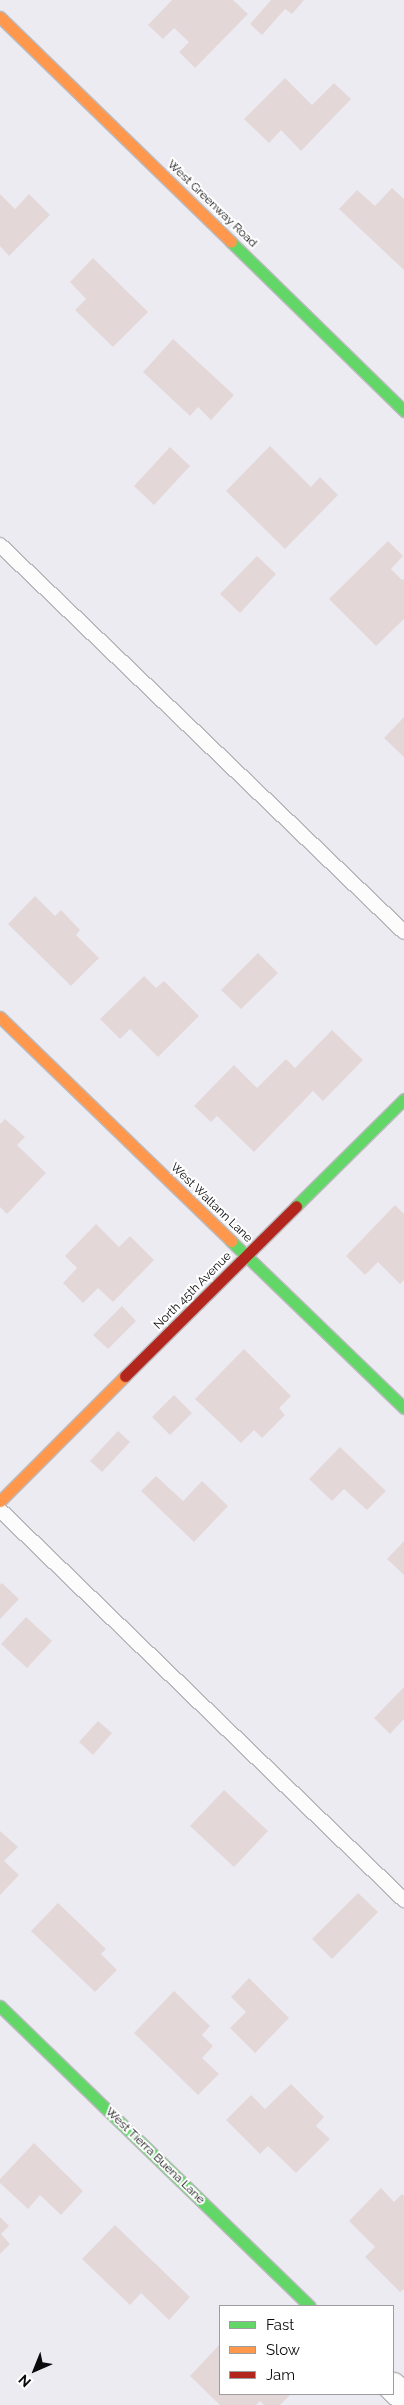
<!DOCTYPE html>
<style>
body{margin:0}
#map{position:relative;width:404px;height:2405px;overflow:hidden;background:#ecebf1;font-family:Raleway,sans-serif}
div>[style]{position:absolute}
.building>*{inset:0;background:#e4d7d8}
.roads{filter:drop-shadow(1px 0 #bababe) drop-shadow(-1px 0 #bababe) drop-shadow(0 1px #bababe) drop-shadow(0 -1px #bababe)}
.lane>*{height:14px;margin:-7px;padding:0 7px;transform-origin:7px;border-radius:7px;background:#fcfcfd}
.street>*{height:28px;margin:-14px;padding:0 14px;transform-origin:14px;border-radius:14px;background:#fcfcfd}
.fast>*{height:11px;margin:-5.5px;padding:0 5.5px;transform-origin:5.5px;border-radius:5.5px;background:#63d668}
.slow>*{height:11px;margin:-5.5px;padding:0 5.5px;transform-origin:5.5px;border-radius:5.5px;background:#ff974d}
.jam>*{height:11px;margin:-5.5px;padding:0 5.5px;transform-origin:5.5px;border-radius:5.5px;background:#b3261e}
span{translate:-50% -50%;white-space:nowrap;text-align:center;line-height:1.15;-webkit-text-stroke:4px #fff;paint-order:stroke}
.street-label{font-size:12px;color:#0b0b0e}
.legend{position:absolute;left:219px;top:2305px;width:175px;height:90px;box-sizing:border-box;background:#fff;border:1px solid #9d9d9f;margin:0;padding:6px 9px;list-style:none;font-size:15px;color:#0b0b0e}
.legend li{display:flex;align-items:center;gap:10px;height:25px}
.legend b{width:25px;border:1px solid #9d9d9f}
.north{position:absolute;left:10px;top:2345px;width:50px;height:50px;-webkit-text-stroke:4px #fff;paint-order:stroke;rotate:224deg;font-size:14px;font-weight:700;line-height:20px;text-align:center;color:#0b0b0e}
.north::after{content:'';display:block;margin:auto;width:18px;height:22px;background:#0b0b0e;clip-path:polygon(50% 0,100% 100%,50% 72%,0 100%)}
</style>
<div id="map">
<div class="building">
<div style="clip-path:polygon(172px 0,233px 0,248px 14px,195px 68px,179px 52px,189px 42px,174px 28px,163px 39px,148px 25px)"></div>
<div style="clip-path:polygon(271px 0,304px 0,292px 14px,285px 9px,262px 35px,250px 24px)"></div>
<div style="clip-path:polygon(285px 78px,312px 105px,334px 83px,351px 99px,301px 151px,281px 130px,269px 143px,244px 119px)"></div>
<div style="clip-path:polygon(392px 188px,404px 199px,404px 270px,339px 209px,357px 190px,375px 206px)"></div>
<div style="clip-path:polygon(0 194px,15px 209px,29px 194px,50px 215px,9px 256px,0 246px)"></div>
<div style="clip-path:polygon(93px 258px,148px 312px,113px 347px,75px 310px,86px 299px,70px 282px)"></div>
<div style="clip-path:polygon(173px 339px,234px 395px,211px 420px,198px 407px,190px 416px,143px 372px)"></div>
<div style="clip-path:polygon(270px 446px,311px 487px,320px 477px,338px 495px,285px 549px,226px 491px)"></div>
<div style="clip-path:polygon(170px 447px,190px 466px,154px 505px,134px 486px)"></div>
<div style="clip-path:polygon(388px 541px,403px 556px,391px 569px,402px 580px,404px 579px,404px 619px,376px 646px,329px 599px)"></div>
<div style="clip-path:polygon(257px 556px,276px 574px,240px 613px,220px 594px)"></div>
<div style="clip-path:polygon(404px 717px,404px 757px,384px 738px)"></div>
<div style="clip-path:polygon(35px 896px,55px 916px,61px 910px,80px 930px,76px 935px,99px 958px,71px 986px,8px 924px)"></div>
<div style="clip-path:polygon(258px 953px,278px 973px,241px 1009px,221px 990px)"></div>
<div style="clip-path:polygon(144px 976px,156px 988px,164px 981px,199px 1016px,158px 1057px,130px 1029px,120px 1039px,100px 1019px)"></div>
<div style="clip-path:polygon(332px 1030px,363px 1060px,323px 1101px,313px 1091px,254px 1152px,217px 1116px,211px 1122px,194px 1106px,234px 1065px,257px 1088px,286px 1059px,295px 1068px)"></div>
<div style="clip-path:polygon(5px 1119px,25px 1137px,17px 1145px,46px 1173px,7px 1214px,0 1207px,0 1124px)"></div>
<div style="clip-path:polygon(395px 1205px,404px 1214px,404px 1280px,400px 1284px,378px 1262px,365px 1275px,346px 1256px)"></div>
<div style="clip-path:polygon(96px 1224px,119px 1247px,130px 1236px,154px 1260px,113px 1302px,98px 1288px,83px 1303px,63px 1283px,77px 1268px,65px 1256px)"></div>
<div style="clip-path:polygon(122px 1306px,136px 1321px,108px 1349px,93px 1335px)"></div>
<div style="clip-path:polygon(244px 1349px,291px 1396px,279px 1408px,285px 1415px,262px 1438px,254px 1430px,241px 1443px,195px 1399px)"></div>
<div style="clip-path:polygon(174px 1395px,192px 1413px,170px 1435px,152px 1417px)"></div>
<div style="clip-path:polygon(118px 1431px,130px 1442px,102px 1472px,90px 1461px)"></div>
<div style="clip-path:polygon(340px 1447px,386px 1491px,367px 1510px,344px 1489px,332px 1501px,309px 1479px)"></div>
<div style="clip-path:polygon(156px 1476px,183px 1501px,202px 1481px,228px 1506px,194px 1542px,141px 1491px)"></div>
<div style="clip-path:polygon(404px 1541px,404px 1575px,387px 1559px)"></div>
<div style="clip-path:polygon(2px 1583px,19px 1599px,0 1619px,0 1585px)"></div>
<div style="clip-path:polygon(26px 1617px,52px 1641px,27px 1668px,1px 1644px)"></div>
<div style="clip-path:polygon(404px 1687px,404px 1719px,390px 1734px,374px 1718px)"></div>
<div style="clip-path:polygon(98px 1721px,112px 1733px,93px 1755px,79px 1742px)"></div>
<div style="clip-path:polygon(224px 1790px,268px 1831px,234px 1867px,190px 1826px)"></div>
<div style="clip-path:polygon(0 1831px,18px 1847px,4px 1861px,19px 1875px,0 1895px)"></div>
<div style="clip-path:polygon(358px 1893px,378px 1912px,332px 1959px,312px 1939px)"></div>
<div style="clip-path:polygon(58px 1903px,106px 1949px,101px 1954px,117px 1970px,95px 1992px,31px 1931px)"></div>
<div style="clip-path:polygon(249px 1978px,289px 2018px,255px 2053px,230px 2028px,246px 2012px,231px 1997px)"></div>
<div style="clip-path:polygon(174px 1991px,210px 2026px,202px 2035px,213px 2046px,202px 2058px,219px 2074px,198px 2095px,134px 2033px)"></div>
<div style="clip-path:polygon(291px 2084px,324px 2117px,316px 2126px,330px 2139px,296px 2173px,268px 2146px,260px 2154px,226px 2120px,251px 2095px,265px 2109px)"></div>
<div style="clip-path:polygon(34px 2143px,83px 2191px,61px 2215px,40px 2195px,28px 2209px,0 2183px,0 2179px)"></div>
<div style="clip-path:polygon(381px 2188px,394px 2202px,402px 2194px,404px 2196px,404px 2289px,400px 2292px,365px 2257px,375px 2247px,349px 2221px)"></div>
<div style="clip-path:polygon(0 2217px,9px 2226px,1px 2234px,10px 2244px,0 2254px)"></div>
<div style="clip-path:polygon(115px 2225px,190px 2297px,169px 2320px,141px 2293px,130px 2305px,82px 2259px)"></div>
<div style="clip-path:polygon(220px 2344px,220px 2394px,291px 2394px,280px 2405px,264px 2405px,260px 2401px,256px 2405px,220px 2405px,190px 2376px)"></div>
</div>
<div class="roads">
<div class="lane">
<div style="left:0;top:545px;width:559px;rotate:43.77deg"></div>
<div style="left:0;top:1510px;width:562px;rotate:43.99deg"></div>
</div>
<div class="street">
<div style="left:393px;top:2387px;width:15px;rotate:42deg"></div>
</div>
<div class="fast">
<div style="left:231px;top:242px;width:242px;rotate:44.3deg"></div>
<div style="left:296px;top:1206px;width:152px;rotate:-44.7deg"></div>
<div style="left:231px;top:1241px;width:240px;rotate:44deg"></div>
<div style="left:0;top:2006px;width:431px;rotate:44.1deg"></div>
</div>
<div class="slow">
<div style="left:0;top:17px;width:322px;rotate:44.2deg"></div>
<div style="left:0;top:1017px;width:322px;rotate:44.1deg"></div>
<div style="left:0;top:1501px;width:177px;rotate:-45deg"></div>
</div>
<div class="jam">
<div style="left:125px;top:1376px;width:241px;rotate:-44.8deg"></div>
</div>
</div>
<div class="street-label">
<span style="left:212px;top:204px;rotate:44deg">West Greenway Road</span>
<span style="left:211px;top:1203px;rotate:44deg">West Waltann Lane</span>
<span style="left:193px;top:1291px;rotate:-45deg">North 45th Avenue</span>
<span style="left:155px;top:2156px;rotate:44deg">West Tierra Buena Lane</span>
</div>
<ul class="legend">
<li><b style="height:6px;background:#63d668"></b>Fast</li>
<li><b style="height:6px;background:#ff974d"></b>Slow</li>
<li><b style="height:6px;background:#b3261e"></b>Jam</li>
</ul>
<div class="north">N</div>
</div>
